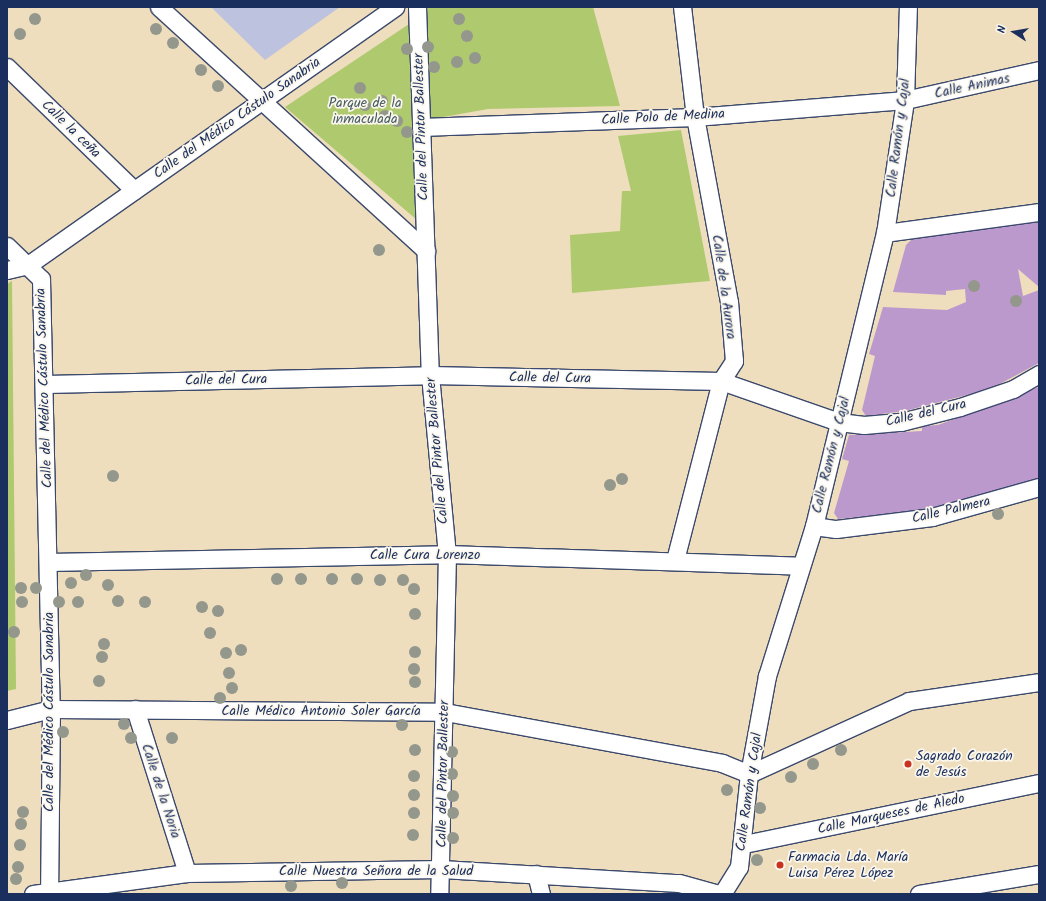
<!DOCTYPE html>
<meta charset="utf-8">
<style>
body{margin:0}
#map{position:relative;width:1046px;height:901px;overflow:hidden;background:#efdebd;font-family:Kalam,sans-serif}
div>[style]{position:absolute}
.industrial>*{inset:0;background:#bdc3de}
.green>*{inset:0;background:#afc96f}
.building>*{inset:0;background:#bc99cc}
.roads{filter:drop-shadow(1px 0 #3b496c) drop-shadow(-1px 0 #3b496c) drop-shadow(0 1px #3b496c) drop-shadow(0 -1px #3b496c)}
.street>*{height:17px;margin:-8.5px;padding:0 8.5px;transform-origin:8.5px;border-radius:8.5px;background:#fff}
.trees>*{width:12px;height:12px;margin:-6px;border-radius:50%;background:#93978c}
.dots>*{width:11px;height:11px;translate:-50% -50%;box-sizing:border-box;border:2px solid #fbf7ec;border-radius:50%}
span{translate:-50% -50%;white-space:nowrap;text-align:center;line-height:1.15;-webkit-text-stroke:3.5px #fbf7ec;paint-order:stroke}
.street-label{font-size:14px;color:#1b2f5e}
.park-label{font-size:14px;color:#475d63}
.poi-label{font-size:14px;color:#1b2f5e}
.left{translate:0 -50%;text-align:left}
.frame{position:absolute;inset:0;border:8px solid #1b2f5e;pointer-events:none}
.north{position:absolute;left:994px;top:12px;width:40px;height:40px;-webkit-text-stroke:3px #fbf7ec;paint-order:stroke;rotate:282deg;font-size:11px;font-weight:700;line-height:16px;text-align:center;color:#1b2f5e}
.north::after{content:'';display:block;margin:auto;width:14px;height:18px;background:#1b2f5e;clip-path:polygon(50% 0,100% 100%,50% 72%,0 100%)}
</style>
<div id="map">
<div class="industrial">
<div style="clip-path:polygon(211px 7px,340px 7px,265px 60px)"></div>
</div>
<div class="green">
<div style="clip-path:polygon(423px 7px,593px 7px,620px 106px,488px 109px,421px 121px)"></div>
<div style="clip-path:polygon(409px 24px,417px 220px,285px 107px)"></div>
<div style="clip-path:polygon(681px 130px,710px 281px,572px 293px,570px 235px,620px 231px,622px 191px,631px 191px,618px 136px)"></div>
<div style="clip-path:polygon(12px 281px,16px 689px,7px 691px,7px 284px)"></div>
</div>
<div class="building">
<div style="clip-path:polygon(1039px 219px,1039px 287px,1018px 269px,1023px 296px,1039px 290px,1039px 363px,990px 389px,905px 411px,866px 416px,862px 410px,875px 356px,869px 354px,883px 307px,947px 310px,966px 302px,965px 289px,946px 291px,946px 295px,893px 292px,906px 245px,912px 239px)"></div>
<div style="clip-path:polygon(1039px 387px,1039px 478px,928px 510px,838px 519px,834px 513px,849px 461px,842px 459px,849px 435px,922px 431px,922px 426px,938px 425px)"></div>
</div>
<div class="roads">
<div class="street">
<div style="left:159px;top:7px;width:362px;rotate:42.4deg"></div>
<div style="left:417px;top:7px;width:368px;rotate:88deg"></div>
<div style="left:430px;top:375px;width:180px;rotate:84.6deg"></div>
<div style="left:447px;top:554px;width:340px;rotate:91.3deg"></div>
<div style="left:7px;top:67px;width:177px;rotate:44.1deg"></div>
<div style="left:421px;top:127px;width:274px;rotate:-2.1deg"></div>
<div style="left:695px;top:117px;width:211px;rotate:-4.6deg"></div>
<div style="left:905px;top:100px;width:137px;rotate:-12.6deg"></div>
<div style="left:885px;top:233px;width:155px;rotate:-7.8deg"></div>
<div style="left:7px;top:246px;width:47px;rotate:44.1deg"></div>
<div style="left:41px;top:279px;width:430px;rotate:88.7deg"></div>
<div style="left:51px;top:709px;width:183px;rotate:90.6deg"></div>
<div style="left:7px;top:270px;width:22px;rotate:-13deg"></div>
<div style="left:28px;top:265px;width:449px;rotate:-35.1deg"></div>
<div style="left:46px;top:384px;width:384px;rotate:-1.3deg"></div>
<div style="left:430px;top:375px;width:291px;rotate:1.2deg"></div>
<div style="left:721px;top:381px;width:125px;rotate:19.2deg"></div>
<div style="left:839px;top:422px;width:25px;rotate:7deg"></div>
<div style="left:864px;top:425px;width:37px;rotate:-5deg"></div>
<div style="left:901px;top:422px;width:61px;rotate:-14.3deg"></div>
<div style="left:960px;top:407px;width:56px;rotate:-18.8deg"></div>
<div style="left:1013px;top:389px;width:30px;rotate:-30deg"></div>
<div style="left:814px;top:526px;width:22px;rotate:8deg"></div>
<div style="left:836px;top:529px;width:97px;rotate:-7.1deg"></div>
<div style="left:932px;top:517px;width:111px;rotate:-15.7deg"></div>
<div style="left:675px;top:560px;width:185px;rotate:-75.6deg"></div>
<div style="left:721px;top:381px;width:24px;rotate:-57deg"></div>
<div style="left:734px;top:361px;width:59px;rotate:-94.8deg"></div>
<div style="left:729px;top:302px;width:188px;rotate:-100.4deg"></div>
<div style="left:695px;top:117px;width:111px;rotate:-96.7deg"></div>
<div style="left:48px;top:562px;width:399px;rotate:-1.1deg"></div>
<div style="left:447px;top:554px;width:354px;rotate:1.9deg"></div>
<div style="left:135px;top:709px;width:172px;rotate:72.4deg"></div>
<div style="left:7px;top:720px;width:45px;rotate:-14deg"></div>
<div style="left:51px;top:709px;width:394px;rotate:0.4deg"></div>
<div style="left:445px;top:712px;width:282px;rotate:10.4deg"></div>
<div style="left:722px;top:763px;width:29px;rotate:22deg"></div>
<div style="left:749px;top:774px;width:176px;rotate:-24.5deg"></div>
<div style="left:909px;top:701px;width:131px;rotate:-8.3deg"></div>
<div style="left:744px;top:844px;width:301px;rotate:-11.7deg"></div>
<div style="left:536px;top:874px;width:21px;rotate:76deg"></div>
<div style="left:33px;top:894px;width:155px;rotate:-7.8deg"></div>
<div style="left:187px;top:873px;width:254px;rotate:-0.9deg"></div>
<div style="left:441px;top:869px;width:238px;rotate:3.4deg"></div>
<div style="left:679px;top:883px;width:41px;rotate:15.4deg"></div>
<div style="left:722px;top:894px;width:32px;rotate:-58deg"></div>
<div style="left:739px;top:867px;width:94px;rotate:-83.9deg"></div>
<div style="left:749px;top:774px;width:100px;rotate:-79.6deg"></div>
<div style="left:767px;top:676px;width:157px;rotate:-72.6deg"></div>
<div style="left:814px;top:526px;width:301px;rotate:-76.4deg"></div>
<div style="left:885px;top:233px;width:134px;rotate:-81.4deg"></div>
<div style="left:905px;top:100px;width:93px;rotate:-88.2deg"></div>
<div style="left:919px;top:894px;width:122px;rotate:-9.5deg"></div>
</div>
</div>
<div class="trees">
<div style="left:35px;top:19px"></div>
<div style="left:459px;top:19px"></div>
<div style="left:156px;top:29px"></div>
<div style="left:20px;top:34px"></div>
<div style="left:467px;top:36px"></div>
<div style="left:173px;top:43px"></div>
<div style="left:428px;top:47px"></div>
<div style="left:407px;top:49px"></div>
<div style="left:475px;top:58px"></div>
<div style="left:457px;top:62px"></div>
<div style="left:434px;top:67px"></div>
<div style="left:201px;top:70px"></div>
<div style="left:218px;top:86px"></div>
<div style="left:360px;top:88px"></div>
<div style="left:382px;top:101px"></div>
<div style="left:365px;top:105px"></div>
<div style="left:385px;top:116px"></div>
<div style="left:397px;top:121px"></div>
<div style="left:407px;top:132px"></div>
<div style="left:379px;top:250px"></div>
<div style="left:974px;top:286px"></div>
<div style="left:1016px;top:301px"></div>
<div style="left:113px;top:476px"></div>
<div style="left:622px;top:479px"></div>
<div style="left:610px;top:485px"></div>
<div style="left:998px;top:514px"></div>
<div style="left:86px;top:575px"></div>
<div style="left:277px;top:579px"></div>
<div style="left:301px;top:579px"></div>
<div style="left:332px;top:579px"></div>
<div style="left:357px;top:579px"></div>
<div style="left:380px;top:580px"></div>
<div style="left:403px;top:580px"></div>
<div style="left:71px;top:583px"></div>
<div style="left:108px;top:585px"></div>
<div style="left:21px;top:588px"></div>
<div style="left:36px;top:588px"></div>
<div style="left:414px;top:589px"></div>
<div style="left:118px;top:601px"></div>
<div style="left:22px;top:602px"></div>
<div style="left:59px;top:602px"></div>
<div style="left:78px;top:602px"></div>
<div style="left:145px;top:602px"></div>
<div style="left:202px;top:607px"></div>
<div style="left:218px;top:611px"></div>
<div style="left:415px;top:614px"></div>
<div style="left:14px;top:632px"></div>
<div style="left:210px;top:633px"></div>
<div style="left:104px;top:644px"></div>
<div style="left:241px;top:650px"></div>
<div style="left:415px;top:652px"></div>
<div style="left:226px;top:653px"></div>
<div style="left:102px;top:657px"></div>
<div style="left:414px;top:669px"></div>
<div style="left:229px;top:673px"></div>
<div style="left:99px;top:681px"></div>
<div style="left:415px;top:682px"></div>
<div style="left:232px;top:688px"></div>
<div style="left:220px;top:698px"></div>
<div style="left:124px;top:724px"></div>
<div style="left:402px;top:725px"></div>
<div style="left:63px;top:732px"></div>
<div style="left:131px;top:738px"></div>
<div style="left:172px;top:738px"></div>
<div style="left:415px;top:750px"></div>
<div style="left:841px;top:750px"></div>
<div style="left:452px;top:752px"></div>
<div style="left:813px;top:764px"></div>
<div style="left:452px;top:774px"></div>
<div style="left:414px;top:776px"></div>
<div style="left:791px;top:777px"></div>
<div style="left:727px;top:790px"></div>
<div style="left:414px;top:795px"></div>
<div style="left:453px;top:796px"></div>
<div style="left:760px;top:808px"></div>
<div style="left:23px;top:812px"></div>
<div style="left:414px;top:813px"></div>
<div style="left:453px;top:813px"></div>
<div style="left:21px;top:824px"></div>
<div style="left:413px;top:835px"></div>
<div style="left:453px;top:838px"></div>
<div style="left:20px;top:845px"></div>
<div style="left:757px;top:860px"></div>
<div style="left:18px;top:867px"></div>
<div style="left:16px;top:879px"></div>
<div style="left:342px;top:883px"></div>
<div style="left:291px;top:886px"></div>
</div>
<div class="dots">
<div style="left:908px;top:764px;background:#c8321e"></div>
<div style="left:780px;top:865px;background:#c8321e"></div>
</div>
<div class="street-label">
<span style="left:972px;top:86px;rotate:-12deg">Calle Animas</span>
<span style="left:663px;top:117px;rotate:-3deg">Calle Polo de Medina</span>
<span style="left:237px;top:118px;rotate:-35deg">Calle del Médico Cástulo Sanabria</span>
<span style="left:421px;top:127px;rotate:-92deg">Calle del Pintor Ballester</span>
<span style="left:71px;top:129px;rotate:44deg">Calle la ceña</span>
<span style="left:898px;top:138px;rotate:-83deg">Calle Ramón y Cajal</span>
<span style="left:724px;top:287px;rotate:82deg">Calle de la Aurora</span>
<span style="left:550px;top:378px;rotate:1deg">Calle del Cura</span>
<span style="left:226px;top:380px;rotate:-1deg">Calle del Cura</span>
<span style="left:44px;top:388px;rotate:-92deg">Calle del Médico Cástulo Sanabria</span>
<span style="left:926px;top:413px;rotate:-13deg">Calle del Cura</span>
<span style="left:437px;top:451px;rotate:-95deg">Calle del Pintor Ballester</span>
<span style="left:831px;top:455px;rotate:-76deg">Calle Ramón y Cajal</span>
<span style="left:951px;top:510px;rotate:-13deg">Calle Palmera</span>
<span style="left:425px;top:555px">Calle Cura Lorenzo</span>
<span style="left:321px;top:711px">Calle Médico Antonio Soler García</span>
<span style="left:49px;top:712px;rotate:-90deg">Calle del Médico Cástulo Sanabria</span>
<span style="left:443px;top:774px;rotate:-89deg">Calle del Pintor Ballester</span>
<span style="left:161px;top:791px;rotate:72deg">Calle de la Noria</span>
<span style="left:749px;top:792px;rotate:-82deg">Calle Ramón y Cajal</span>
<span style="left:891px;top:814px;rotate:-12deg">Calle Marqueses de Aledo</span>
<span style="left:376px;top:871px">Calle Nuestra Señora de la Salud</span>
</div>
<div class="park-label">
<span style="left:365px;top:111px">Parque de la<br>inmaculada</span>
</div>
<div class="poi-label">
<span class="left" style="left:916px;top:764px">Sagrado Corazón<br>de Jesús</span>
<span class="left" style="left:788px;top:865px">Farmacia Lda. María<br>Luisa Pérez López</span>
</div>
<div class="frame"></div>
<div class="north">N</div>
</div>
